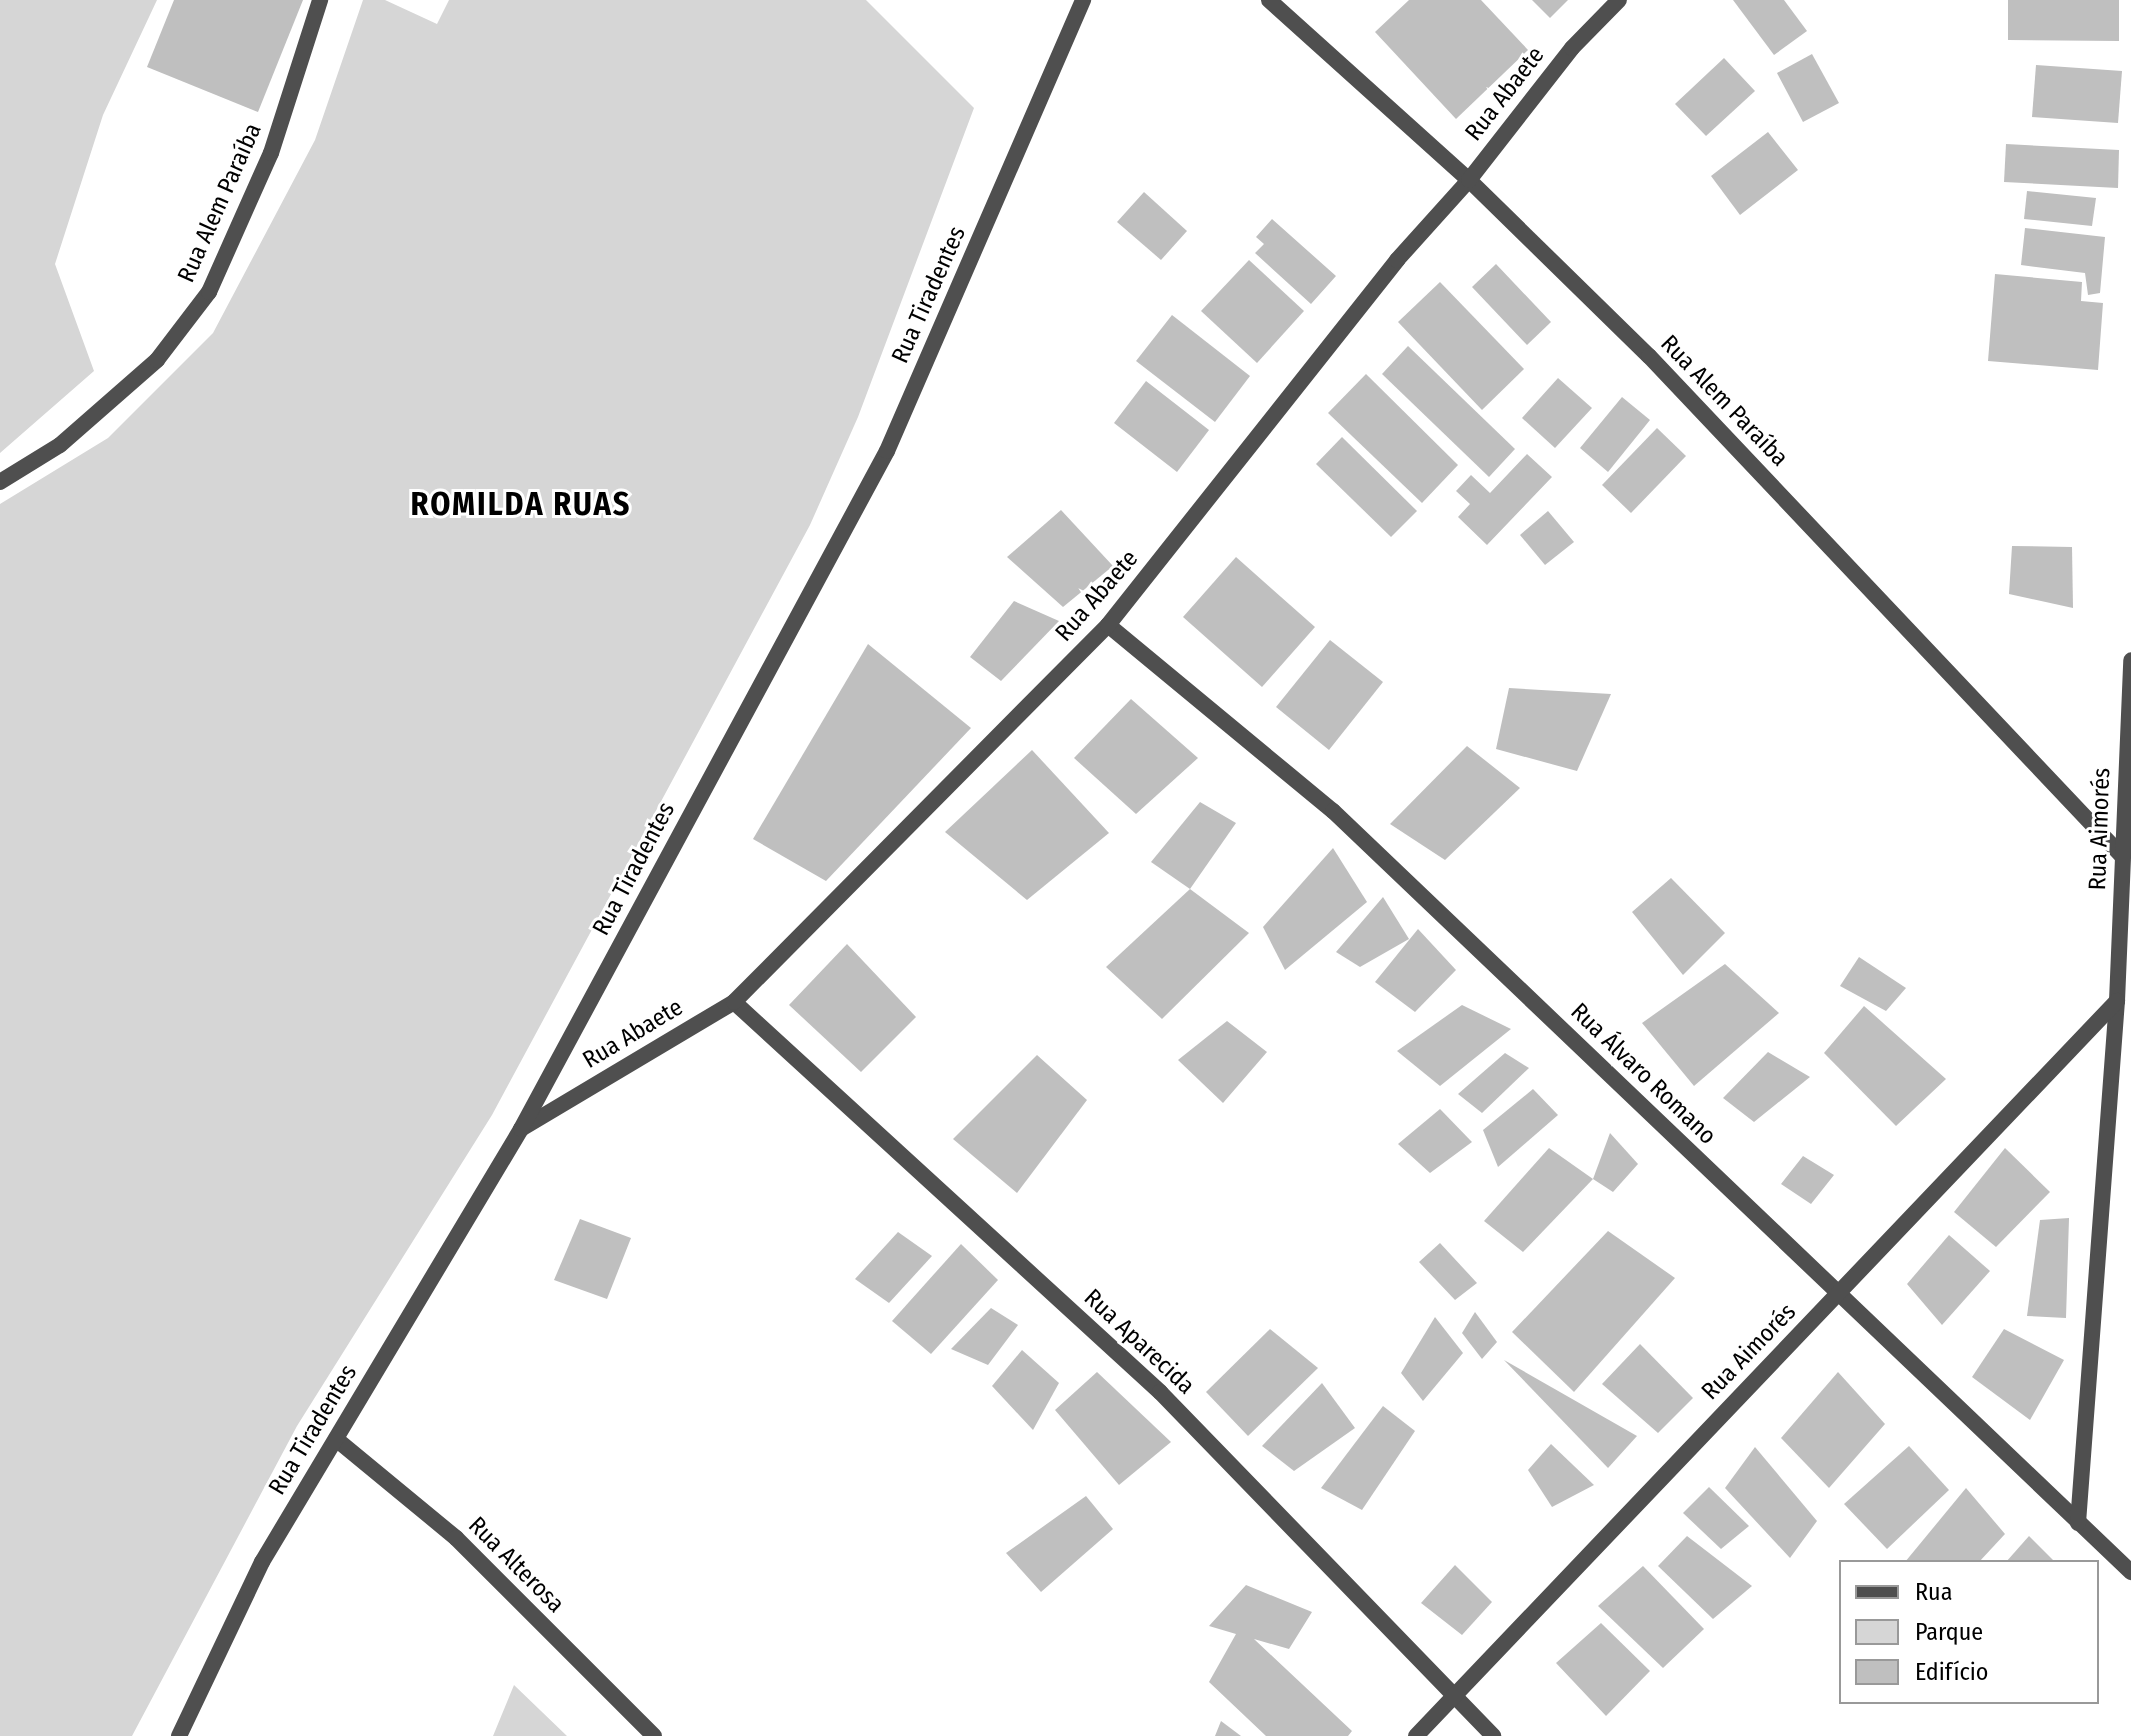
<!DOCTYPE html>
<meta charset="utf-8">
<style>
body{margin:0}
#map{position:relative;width:2131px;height:1736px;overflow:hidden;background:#fff;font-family:"Fira Sans Condensed",sans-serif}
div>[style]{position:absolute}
.green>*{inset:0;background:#d6d6d6}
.building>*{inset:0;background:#bfbfbf}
.street>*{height:16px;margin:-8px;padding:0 8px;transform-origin:8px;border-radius:8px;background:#4f4f4f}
span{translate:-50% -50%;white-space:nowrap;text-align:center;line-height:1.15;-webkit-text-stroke:6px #fff;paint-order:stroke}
.street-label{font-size:24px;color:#000}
.district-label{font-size:32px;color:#000;font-weight:700;letter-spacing:2px}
.legend{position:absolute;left:1839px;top:1560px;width:260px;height:144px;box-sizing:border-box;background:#fff;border:2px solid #999;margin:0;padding:10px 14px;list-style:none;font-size:24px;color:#000}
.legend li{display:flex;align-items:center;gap:16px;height:40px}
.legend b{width:40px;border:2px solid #999}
</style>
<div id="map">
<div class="green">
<div style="clip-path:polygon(0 0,157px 0,103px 115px,55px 264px,94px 371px,0 453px)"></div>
<div style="clip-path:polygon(363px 0,385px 0,437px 24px,449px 0,866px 0,974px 108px,858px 417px,810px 525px,492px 1115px,297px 1426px,132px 1736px,0 1736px,0 504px,108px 438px,213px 333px,315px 140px)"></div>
<div style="clip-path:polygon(514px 1685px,567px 1736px,568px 1736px,493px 1736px)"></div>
</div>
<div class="building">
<div style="clip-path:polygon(174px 0,303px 0,258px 112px,147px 67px)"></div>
<div style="clip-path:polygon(1409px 0,1481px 0,1528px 50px,1456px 119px,1375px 32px)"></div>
<div style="clip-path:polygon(1532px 0,1568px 0,1550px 18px)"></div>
<div style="clip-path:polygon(1733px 0,1784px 0,1807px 31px,1774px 55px)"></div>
<div style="clip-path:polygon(2008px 0,2119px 0,2119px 41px,2008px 40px)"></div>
<div style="clip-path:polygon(1812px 54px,1839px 103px,1803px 122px,1777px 73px)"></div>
<div style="clip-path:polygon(1724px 58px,1755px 91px,1706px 136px,1675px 104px)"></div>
<div style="clip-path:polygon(2036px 65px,2122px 71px,2118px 123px,2032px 117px)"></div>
<div style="clip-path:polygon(1768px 132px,1798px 170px,1740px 215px,1711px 176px)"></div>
<div style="clip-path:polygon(2006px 144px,2119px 150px,2118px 188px,2004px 182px)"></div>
<div style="clip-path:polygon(2027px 191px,2096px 198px,2092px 226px,2024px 219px)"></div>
<div style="clip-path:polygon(1144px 192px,1187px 231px,1161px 260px,1117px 222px)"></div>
<div style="clip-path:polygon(1272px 219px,1336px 276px,1311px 304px,1255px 253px,1264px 244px,1256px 237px)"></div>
<div style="clip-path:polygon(2025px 228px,2105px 237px,2100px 293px,2088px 295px,2085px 273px,2021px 265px)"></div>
<div style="clip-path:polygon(1249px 260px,1304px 311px,1257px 363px,1201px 311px)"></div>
<div style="clip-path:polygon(1496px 264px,1551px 322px,1527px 345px,1472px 287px)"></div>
<div style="clip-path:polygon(1995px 274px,2082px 282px,2081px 301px,2103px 303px,2098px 370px,1988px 361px)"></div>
<div style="clip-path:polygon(1440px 282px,1524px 369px,1482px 410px,1398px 322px)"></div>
<div style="clip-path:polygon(1172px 315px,1250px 376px,1215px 422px,1136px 361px)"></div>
<div style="clip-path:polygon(1408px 346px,1515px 449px,1489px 477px,1382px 374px)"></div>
<div style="clip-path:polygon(1366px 374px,1458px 465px,1422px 503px,1328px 413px)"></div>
<div style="clip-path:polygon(1558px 378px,1592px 408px,1555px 448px,1522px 418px)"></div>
<div style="clip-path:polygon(1146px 381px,1209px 430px,1177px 472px,1114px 423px)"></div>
<div style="clip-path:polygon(1622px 397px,1650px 420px,1608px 472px,1580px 448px)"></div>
<div style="clip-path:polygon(1657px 428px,1686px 456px,1631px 513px,1602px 485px)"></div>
<div style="clip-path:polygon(1342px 437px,1417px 511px,1391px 537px,1316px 464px)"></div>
<div style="clip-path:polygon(1527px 454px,1552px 477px,1487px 545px,1458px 517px,1470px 504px,1456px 491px,1471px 475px,1490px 493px)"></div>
<div style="clip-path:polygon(1061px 510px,1113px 566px,1063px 607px,1007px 557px)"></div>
<div style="clip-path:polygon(1548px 511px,1574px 542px,1545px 565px,1520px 535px)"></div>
<div style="clip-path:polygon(2012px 546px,2072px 547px,2073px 608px,2009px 594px)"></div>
<div style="clip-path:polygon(1236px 557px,1315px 627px,1262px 687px,1183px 617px)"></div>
<div style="clip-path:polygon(1014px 601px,1059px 621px,1001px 681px,970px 657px)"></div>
<div style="clip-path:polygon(1330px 640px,1383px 682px,1329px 750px,1276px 707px)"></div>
<div style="clip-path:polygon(868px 644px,971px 728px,826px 881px,753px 839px)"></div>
<div style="clip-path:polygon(1509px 688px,1611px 694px,1577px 771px,1496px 749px)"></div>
<div style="clip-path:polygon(1131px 699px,1198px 758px,1136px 814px,1074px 758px)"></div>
<div style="clip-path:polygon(1467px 746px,1520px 788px,1445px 860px,1390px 824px)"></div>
<div style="clip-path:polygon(1032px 750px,1109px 833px,1027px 900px,945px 832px)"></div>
<div style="clip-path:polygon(1200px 802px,1236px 823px,1190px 889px,1151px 862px)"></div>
<div style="clip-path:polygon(1333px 848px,1367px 902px,1285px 970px,1263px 927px)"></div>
<div style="clip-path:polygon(1671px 878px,1725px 933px,1683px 975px,1632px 912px)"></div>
<div style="clip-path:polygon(1190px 889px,1249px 933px,1162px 1019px,1106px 967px)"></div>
<div style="clip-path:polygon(1383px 897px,1409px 939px,1360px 967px,1336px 952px)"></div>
<div style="clip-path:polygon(1418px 929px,1456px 970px,1415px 1012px,1375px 982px)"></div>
<div style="clip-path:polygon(847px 944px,916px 1017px,861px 1072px,789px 1005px)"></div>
<div style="clip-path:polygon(1859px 957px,1906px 988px,1886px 1011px,1840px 986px)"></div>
<div style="clip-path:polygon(1725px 964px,1779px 1013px,1694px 1086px,1642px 1023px)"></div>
<div style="clip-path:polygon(1462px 1005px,1511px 1029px,1440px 1086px,1397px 1051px)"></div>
<div style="clip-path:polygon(1864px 1006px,1946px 1079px,1896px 1126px,1824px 1053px)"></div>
<div style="clip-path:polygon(1227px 1021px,1267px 1052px,1223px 1103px,1178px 1060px)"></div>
<div style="clip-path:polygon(1768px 1052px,1810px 1077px,1754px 1122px,1723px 1098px)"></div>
<div style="clip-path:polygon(1505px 1053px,1529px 1068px,1482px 1113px,1458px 1094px)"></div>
<div style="clip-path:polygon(1037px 1055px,1087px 1100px,1017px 1193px,953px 1139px)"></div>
<div style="clip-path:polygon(1533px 1089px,1558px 1115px,1498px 1167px,1483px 1130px)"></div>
<div style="clip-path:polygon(1440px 1109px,1472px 1142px,1430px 1173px,1398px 1144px)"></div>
<div style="clip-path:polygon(1610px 1133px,1638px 1164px,1613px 1192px,1593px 1179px)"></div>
<div style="clip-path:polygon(1549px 1148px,1593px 1179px,1523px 1252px,1484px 1221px)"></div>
<div style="clip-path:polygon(2005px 1148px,2050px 1192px,1996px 1247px,1954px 1212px)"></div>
<div style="clip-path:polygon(1803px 1156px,1834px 1175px,1811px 1204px,1781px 1184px)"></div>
<div style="clip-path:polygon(2069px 1218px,2066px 1318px,2027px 1316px,2040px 1220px)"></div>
<div style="clip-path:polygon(580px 1219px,631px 1238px,607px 1299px,554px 1280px)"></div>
<div style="clip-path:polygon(1608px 1231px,1675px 1278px,1574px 1392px,1512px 1332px)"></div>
<div style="clip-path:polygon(898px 1232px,932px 1256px,889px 1303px,855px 1279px)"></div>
<div style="clip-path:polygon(1949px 1235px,1990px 1271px,1942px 1325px,1907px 1284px)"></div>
<div style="clip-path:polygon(1440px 1243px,1477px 1283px,1455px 1300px,1419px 1262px)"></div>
<div style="clip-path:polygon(961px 1244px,998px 1280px,931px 1354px,892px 1321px)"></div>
<div style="clip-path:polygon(991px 1308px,1018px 1325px,988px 1365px,951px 1349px)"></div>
<div style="clip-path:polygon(1475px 1312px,1497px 1342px,1482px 1359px,1462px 1333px)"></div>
<div style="clip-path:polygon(1435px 1317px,1463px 1353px,1423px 1401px,1401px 1373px)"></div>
<div style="clip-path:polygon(1270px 1329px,1318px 1368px,1248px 1436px,1206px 1392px)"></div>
<div style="clip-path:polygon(2004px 1329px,2064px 1360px,2030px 1420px,1972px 1377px)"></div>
<div style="clip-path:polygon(1640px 1344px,1693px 1398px,1658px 1433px,1602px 1384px)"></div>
<div style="clip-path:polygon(1022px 1350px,1059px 1383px,1033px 1430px,992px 1386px)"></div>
<div style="clip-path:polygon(1504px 1360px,1637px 1436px,1608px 1468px)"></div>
<div style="clip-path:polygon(1097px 1372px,1171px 1442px,1119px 1485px,1055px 1410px)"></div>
<div style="clip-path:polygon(1838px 1372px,1885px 1424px,1829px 1488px,1781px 1438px)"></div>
<div style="clip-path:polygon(1322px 1383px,1355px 1428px,1294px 1471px,1262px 1446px)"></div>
<div style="clip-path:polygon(1383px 1406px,1415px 1431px,1362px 1510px,1321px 1488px)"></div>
<div style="clip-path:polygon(1551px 1444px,1594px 1485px,1552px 1507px,1528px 1470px)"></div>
<div style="clip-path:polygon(1909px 1446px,1949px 1490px,1887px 1549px,1844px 1504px)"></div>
<div style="clip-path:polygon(1755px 1447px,1817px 1521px,1790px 1558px,1725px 1488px)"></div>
<div style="clip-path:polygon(1709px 1487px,1749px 1526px,1721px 1549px,1683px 1513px)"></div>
<div style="clip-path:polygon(1966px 1488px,2005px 1534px,1979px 1562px,1905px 1562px)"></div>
<div style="clip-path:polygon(1086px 1496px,1113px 1529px,1041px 1592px,1006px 1553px)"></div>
<div style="clip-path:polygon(1687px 1536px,1752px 1586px,1713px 1619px,1658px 1566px)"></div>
<div style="clip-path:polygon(2029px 1536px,2055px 1562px,2006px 1562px)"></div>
<div style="clip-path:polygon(1455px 1565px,1492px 1602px,1462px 1635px,1421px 1603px)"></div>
<div style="clip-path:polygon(1643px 1566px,1704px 1629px,1663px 1668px,1598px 1606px)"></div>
<div style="clip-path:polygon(1246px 1585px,1312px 1612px,1289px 1649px,1254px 1639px,1352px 1731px,1348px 1736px,1266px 1736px,1209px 1682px,1236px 1634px,1209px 1626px)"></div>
<div style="clip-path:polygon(1601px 1623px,1650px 1671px,1606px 1716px,1556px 1663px)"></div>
<div style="clip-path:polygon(1221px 1721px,1241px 1736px,1215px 1736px)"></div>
</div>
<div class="street">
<div style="left:1269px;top:0;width:269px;rotate:42deg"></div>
<div style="left:1469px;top:180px;width:252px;rotate:44.4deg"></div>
<div style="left:1649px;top:356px;width:688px;rotate:46.59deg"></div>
<div style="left:0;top:482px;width:70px;rotate:-31.7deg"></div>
<div style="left:60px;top:445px;width:129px;rotate:-41.2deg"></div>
<div style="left:157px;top:360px;width:86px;rotate:-52.6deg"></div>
<div style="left:209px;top:292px;width:152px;rotate:-66deg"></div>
<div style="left:271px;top:153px;width:161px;rotate:-72.2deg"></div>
<div style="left:1108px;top:625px;width:292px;rotate:39.6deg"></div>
<div style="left:1333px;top:811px;width:1103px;rotate:43.64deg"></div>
<div style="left:734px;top:1002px;width:578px;rotate:42.47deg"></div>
<div style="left:1160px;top:1392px;width:479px;rotate:45.9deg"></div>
<div style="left:521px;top:1129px;width:248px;rotate:-30.8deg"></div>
<div style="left:734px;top:1002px;width:531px;rotate:-45.23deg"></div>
<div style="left:1108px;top:625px;width:466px;rotate:-51.6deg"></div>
<div style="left:1397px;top:260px;width:108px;rotate:-48deg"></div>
<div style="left:1469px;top:180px;width:167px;rotate:-52deg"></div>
<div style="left:1572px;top:48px;width:67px;rotate:-45.6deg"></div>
<div style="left:336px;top:1439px;width:156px;rotate:39.5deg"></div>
<div style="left:456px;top:1538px;width:280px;rotate:45deg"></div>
<div style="left:2078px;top:1523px;width:523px;rotate:-85.73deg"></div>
<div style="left:2117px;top:1001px;width:341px;rotate:-87.6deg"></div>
<div style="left:179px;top:1736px;width:193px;rotate:-64.5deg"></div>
<div style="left:262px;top:1562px;width:505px;rotate:-59.11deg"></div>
<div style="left:521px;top:1129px;width:770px;rotate:-61.64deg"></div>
<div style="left:887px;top:451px;width:492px;rotate:-66.5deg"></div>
<div style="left:1416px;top:1736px;width:1016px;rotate:-46.36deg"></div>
</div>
<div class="street-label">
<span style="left:1505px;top:94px;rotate:-52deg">Rua Abaete</span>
<span style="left:220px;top:203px;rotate:-66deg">Rua Alem Paraíba</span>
<span style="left:929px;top:295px;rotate:-66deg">Rua Tiradentes</span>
<span style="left:1724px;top:401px;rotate:46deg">Rua Alem Paraíba</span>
<span style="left:1097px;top:596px;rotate:-49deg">Rua Abaete</span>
<span style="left:2100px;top:829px;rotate:-88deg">Rua Aimorés</span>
<span style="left:634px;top:869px;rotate:-62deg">Rua Tiradentes</span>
<span style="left:633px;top:1034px;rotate:-31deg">Rua Abaete</span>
<span style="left:1643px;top:1074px;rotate:44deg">Rua Álvaro Romano</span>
<span style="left:1139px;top:1342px;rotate:43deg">Rua Aparecida</span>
<span style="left:1749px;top:1352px;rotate:-46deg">Rua Aimorés</span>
<span style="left:313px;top:1430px;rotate:-59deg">Rua Tiradentes</span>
<span style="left:516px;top:1565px;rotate:45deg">Rua Alterosa</span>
</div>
<div class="district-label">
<span style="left:521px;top:504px">ROMILDA RUAS</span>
</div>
<ul class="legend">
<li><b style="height:10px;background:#4f4f4f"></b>Rua</li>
<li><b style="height:22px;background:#d6d6d6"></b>Parque</li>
<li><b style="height:22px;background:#bfbfbf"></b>Edifício</li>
</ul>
</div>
